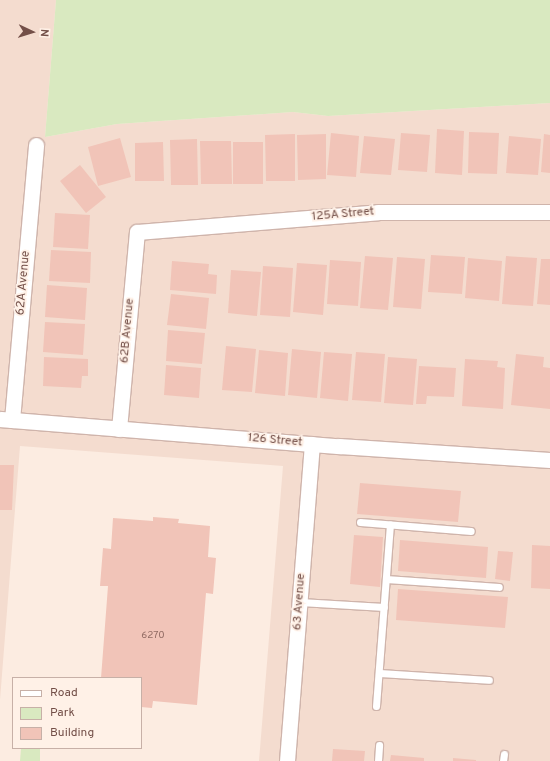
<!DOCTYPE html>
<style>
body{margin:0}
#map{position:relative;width:550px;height:761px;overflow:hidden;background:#fcece1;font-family:Overpass,sans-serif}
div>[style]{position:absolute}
.residential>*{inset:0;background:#f4dccf}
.green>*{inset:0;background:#d9e9c0}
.building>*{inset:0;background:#f1c4b8}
.roads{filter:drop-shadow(1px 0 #cfb4ab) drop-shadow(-1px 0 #cfb4ab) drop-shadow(0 1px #cfb4ab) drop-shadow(0 -1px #cfb4ab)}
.service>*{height:7px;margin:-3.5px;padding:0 3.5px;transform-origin:3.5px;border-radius:3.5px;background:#fff}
.minor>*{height:15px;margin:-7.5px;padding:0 7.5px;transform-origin:7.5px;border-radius:7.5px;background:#fff}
span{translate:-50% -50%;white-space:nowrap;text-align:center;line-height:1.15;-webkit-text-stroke:3.5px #fff1e7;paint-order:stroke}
.number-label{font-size:10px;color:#926c64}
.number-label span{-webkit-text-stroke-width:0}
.street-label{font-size:12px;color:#734f48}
.legend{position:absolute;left:12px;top:677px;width:130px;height:72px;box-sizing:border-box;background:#fff1e7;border:1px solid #c7b0a7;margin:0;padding:5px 7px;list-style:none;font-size:12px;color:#734f48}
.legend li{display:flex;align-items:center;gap:8px;height:20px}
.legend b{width:20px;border:1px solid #c7b0a7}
.north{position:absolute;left:12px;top:12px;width:40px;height:40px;-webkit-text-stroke:3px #fff1e7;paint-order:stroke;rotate:94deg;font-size:11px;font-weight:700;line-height:16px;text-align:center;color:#734f48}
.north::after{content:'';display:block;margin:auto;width:14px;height:18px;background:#734f48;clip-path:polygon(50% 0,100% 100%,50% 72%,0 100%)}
</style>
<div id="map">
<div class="residential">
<div style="clip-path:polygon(0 0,56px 0,45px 137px,117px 124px,293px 112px,328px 116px,550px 103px,550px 761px,259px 761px,283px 466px,20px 446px,0 700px)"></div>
</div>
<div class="green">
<div style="clip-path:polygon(56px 0,550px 0,550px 103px,328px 116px,293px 112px,117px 124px,45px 137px)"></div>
<div style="clip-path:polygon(21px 748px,40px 748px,40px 761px,20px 761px)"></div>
</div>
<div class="building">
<div style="clip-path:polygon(437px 129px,464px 131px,462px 175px,435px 173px)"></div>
<div style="clip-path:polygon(469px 132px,499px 133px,497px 174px,468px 173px)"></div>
<div style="clip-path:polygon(331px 133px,359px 136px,356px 177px,327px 175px)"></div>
<div style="clip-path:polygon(401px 133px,430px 135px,427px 172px,398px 170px)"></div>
<div style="clip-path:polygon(295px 134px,295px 181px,266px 181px,265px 135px)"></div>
<div style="clip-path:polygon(326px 134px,326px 179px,298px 180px,297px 135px)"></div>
<div style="clip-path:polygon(544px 134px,550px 135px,550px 173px,541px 172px)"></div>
<div style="clip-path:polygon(364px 136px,395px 139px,391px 175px,360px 173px)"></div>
<div style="clip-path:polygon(509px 136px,541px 139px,538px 175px,506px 173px)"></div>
<div style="clip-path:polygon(120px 138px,131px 177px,98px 186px,88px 147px)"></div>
<div style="clip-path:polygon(197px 139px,198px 185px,171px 185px,170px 140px)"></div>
<div style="clip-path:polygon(200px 141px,231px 141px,232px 184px,201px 184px)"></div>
<div style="clip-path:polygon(163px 142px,164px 181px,135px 181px,135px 143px)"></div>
<div style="clip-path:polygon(233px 142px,263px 142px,263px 184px,233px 184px)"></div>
<div style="clip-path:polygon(80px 165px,106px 197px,86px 213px,60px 181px)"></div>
<div style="clip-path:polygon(55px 213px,90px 215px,88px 249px,53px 247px)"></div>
<div style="clip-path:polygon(51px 250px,91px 252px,90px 283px,49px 281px)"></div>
<div style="clip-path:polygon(431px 255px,465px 257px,462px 294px,428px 292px)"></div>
<div style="clip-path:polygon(365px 256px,393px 258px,388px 310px,360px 308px)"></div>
<div style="clip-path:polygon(506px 256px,537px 258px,533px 306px,502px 304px)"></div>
<div style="clip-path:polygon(397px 257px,425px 259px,421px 309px,393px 307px)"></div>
<div style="clip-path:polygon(468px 258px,502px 261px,499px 301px,465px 298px)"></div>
<div style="clip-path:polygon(541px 259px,550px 259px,550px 305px,537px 304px)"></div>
<div style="clip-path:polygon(330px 260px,361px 262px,358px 306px,327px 304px)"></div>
<div style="clip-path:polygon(172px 261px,209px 264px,208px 274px,217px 275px,216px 294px,170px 290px)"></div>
<div style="clip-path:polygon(297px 263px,327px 265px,323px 315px,293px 312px)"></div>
<div style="clip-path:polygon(263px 266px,293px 268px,290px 317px,260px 315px)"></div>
<div style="clip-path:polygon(231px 270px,261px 272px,257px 316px,228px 313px)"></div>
<div style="clip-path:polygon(47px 285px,87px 288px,85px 320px,45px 317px)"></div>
<div style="clip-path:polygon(171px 294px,209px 298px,206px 329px,167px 325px)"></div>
<div style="clip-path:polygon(45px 322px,85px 324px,83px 355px,43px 352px)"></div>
<div style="clip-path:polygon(168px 330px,205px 333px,202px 364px,166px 361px)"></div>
<div style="clip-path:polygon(226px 346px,256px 349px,252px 392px,222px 390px)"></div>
<div style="clip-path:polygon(292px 349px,321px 352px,317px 398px,288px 395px)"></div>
<div style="clip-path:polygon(259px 350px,288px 353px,285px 396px,255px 393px)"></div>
<div style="clip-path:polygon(324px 352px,352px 354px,348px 401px,320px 398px)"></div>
<div style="clip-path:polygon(356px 352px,385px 354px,381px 402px,352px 400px)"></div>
<div style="clip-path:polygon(516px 354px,544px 357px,543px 367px,550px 368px,550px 409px,511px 405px)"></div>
<div style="clip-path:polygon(44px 357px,88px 359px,88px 376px,82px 376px,81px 388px,43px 386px)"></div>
<div style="clip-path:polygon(388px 357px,417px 359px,413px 405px,384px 403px)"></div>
<div style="clip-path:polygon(465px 359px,498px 361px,497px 367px,505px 368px,503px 409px,462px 406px)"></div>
<div style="clip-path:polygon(166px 365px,201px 368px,199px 398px,164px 395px)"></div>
<div style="clip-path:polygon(419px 366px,456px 368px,454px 397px,427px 396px,426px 404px,416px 404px)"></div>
<div style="clip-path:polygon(0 465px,14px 465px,12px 510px,0 510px)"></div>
<div style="clip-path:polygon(360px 483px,461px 491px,458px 522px,357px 514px)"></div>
<div style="clip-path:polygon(153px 517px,179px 519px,178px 523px,210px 526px,208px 557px,216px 558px,213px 594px,206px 593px,197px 705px,153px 701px,152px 708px,141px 707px,141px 678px,101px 678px,108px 586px,100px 586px,103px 548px,111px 549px,113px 518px,153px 521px)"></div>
<div style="clip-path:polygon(354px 535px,383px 537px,380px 587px,350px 584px)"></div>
<div style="clip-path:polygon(400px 540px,488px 547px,486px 578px,398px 571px)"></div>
<div style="clip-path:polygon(532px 545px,550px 546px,550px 589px,531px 588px)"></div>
<div style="clip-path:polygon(498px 551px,513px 552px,510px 581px,495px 579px)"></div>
<div style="clip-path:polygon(398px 589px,508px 597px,505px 628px,396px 620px)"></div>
<div style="clip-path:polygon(333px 749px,365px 751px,364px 761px,332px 761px)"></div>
<div style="clip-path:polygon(391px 755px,424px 758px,424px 761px,390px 761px)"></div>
<div style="clip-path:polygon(453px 758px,476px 760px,476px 761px,453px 761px)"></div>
</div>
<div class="roads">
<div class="service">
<div style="left:360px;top:522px;width:111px;rotate:4.6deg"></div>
<div style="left:386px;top:579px;width:113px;rotate:4deg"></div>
<div style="left:300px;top:602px;width:84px;rotate:3.4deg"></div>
<div style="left:379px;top:673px;width:110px;rotate:3.6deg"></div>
<div style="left:376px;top:706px;width:182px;rotate:-85.6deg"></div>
<div style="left:378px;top:761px;width:16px;rotate:-86deg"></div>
<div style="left:503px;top:761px;width:7px;rotate:-82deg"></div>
</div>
<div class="minor">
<div style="left:0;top:419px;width:340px;rotate:4.6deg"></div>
<div style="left:339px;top:446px;width:211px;rotate:3.8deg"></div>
<div style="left:12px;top:420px;width:276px;rotate:-85deg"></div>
<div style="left:119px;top:429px;width:198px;rotate:-84.8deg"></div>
<div style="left:137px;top:232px;width:242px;rotate:-4.7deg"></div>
<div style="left:378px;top:212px;width:172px"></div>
<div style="left:287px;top:761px;width:318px;rotate:-85.5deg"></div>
</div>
</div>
<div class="number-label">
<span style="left:153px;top:636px">6270</span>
</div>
<div class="street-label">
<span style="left:343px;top:215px;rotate:-5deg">125A Street</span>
<span style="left:24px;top:283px;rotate:-85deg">62A Avenue</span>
<span style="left:128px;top:331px;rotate:-85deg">62B Avenue</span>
<span style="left:275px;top:441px;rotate:5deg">126 Street</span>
<span style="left:300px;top:602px;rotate:-86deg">63 Avenue</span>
</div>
<ul class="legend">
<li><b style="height:5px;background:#fff"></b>Road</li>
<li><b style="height:11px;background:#d9e9c0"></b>Park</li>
<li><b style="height:11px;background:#f1c4b8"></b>Building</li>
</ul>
<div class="north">N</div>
</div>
